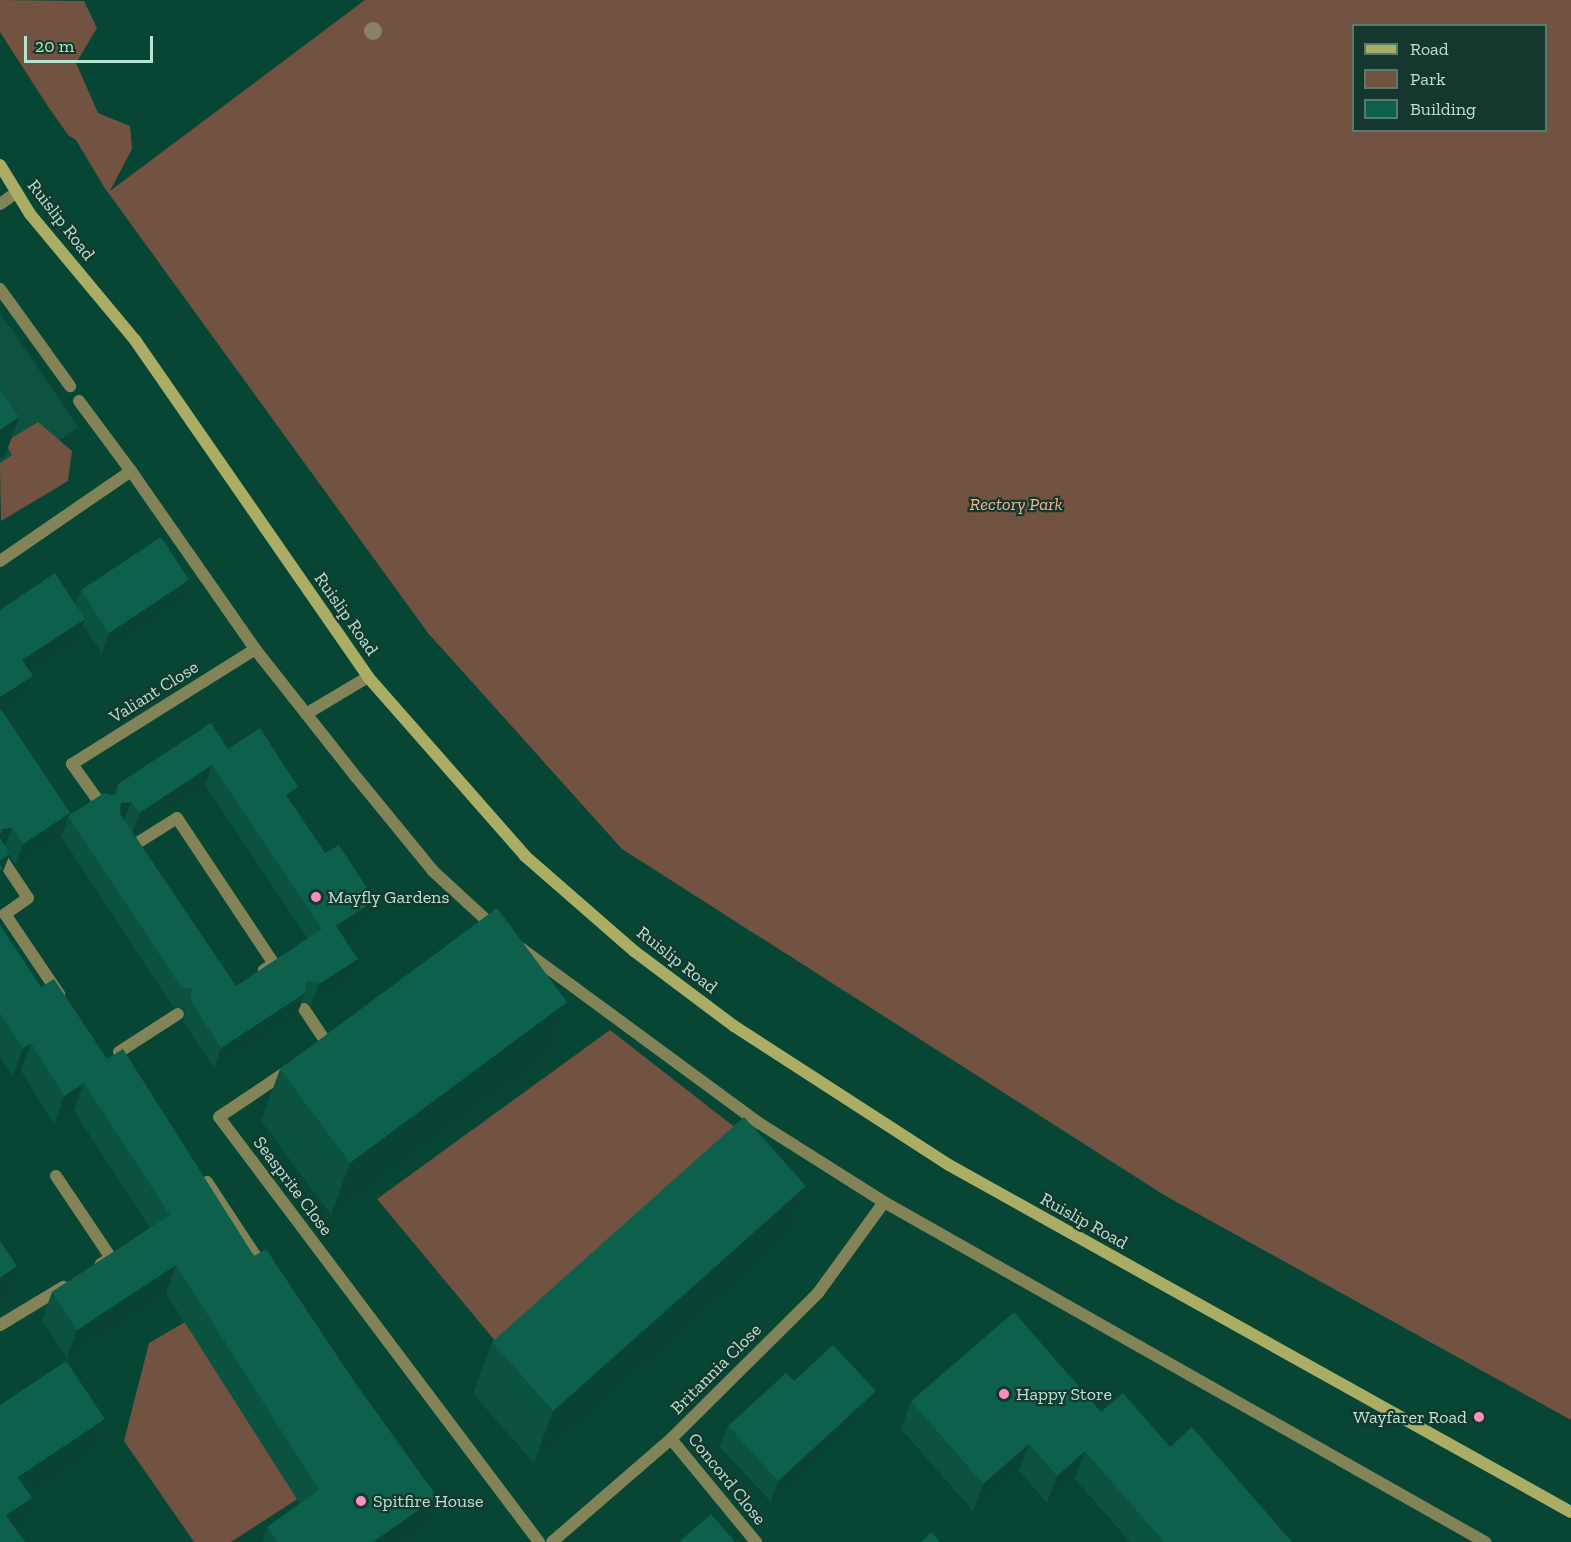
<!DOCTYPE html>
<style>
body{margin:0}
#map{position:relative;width:1571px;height:1542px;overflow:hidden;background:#074535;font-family:"Zilla Slab",serif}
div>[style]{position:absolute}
.built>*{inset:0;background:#0e5342}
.green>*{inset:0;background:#725341}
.service>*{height:12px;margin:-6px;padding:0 6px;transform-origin:6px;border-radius:6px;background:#828457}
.pedestrian>*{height:12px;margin:-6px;padding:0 6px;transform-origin:6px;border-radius:6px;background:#828457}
.minor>*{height:12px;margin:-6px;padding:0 6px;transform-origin:6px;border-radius:6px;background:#828457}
.secondary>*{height:12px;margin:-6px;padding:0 6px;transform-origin:6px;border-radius:6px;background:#aaad63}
.trees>*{width:18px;height:18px;margin:-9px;border-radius:50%;background:#898267}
.wall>*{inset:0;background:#0b5340}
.shaded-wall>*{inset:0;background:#094334}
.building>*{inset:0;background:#0d604b}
.dots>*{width:16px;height:16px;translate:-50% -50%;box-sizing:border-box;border:3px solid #16372d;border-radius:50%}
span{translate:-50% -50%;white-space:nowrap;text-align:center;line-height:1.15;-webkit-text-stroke:4.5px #16372d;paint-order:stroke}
.street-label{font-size:18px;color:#b5e4d2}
.park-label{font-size:18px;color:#f4b490;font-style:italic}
.poi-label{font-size:18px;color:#b5e4d2}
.left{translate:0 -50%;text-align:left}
.right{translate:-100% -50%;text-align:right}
.legend{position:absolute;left:1352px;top:24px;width:195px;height:108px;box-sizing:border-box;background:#16372d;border:2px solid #567c6f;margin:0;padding:8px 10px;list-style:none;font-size:18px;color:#b5e4d2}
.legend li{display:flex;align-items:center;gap:12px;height:30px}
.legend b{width:30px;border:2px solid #567c6f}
.scale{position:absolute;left:24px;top:36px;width:129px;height:27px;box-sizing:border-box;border:3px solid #b5e4d2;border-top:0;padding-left:8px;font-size:18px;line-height:21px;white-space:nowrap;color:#b5e4d2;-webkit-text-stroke:4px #16372d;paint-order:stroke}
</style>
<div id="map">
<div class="built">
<div style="clip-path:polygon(0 312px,78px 427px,0 483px)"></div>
</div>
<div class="green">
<div style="clip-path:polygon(evenodd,0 0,84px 1px,97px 28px,76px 63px,98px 113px,130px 126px,132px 149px,110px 191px,365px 0,1571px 0,1571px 1420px,1164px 1195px,622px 849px,428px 633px,104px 187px,76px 140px,68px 135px,47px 105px,0 32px,0 0,1354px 26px,1546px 26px,1546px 130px,1354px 130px,1354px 26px)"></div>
<div style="clip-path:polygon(38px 422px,72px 451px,68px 481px,1px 521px,0 463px,12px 455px,5px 442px)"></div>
<div style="clip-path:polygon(610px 1030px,737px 1129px,496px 1342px,377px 1199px)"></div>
<div style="clip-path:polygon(185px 1322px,299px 1498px,231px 1542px,194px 1542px,124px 1441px,149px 1343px)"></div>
</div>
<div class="service">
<div style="left:0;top:204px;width:19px;rotate:-35deg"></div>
<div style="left:0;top:289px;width:120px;rotate:54.2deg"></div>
<div style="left:79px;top:401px;width:87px;rotate:53.4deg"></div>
</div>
<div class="pedestrian">
<div style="left:72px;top:764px;width:55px;rotate:54.6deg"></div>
<div style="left:131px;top:847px;width:54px;rotate:-32.2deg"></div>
<div style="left:177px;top:818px;width:175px;rotate:56.4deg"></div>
<div style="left:274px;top:964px;width:12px;rotate:149deg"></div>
<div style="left:0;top:856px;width:50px;rotate:56.3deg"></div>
<div style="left:28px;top:898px;width:28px;rotate:145deg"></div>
<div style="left:5px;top:914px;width:97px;rotate:56deg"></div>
<div style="left:304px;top:1009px;width:43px;rotate:56.3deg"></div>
<div style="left:119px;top:1052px;width:70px;rotate:-32.8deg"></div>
<div style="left:207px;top:1182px;width:91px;rotate:56.7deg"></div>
</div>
<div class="minor">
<div style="left:0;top:561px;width:159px;rotate:-34.5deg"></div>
<div style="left:131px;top:471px;width:217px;rotate:55.1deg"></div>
<div style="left:255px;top:649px;width:164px;rotate:51.7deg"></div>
<div style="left:357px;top:778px;width:120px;rotate:50.7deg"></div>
<div style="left:433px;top:871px;width:83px;rotate:42.6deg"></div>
<div style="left:306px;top:714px;width:72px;rotate:-30.8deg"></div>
<div style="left:72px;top:764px;width:216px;rotate:-32.1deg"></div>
<div style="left:522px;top:949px;width:294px;rotate:36.3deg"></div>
<div style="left:759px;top:1123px;width:148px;rotate:32.3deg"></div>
<div style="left:884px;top:1202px;width:691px;rotate:29.5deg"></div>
<div style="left:289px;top:1070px;width:84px;rotate:146.1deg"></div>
<div style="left:219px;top:1117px;width:532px;rotate:53.02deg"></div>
<div style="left:56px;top:1176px;width:99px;rotate:56.1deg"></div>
<div style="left:111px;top:1258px;width:12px;rotate:149deg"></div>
<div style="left:0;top:1325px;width:74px;rotate:-31.1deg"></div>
<div style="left:671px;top:1439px;width:134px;rotate:50.5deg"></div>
<div style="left:552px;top:1542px;width:157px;rotate:-40.9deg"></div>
<div style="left:671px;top:1439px;width:207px;rotate:-44.8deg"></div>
<div style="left:818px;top:1293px;width:112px;rotate:-54deg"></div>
</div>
<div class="secondary">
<div style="left:0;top:165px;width:57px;rotate:58.5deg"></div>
<div style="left:30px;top:214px;width:164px;rotate:50.2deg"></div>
<div style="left:135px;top:340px;width:410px;rotate:55.3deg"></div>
<div style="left:368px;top:677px;width:238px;rotate:48.7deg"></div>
<div style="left:525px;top:856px;width:145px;rotate:41.1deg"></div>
<div style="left:634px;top:951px;width:125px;rotate:36.9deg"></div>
<div style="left:734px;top:1026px;width:256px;rotate:32.9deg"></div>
<div style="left:949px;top:1165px;width:712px;rotate:29.16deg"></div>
</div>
<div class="trees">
<div style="left:373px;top:31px"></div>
</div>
<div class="wall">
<div style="clip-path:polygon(evenodd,81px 590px,182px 600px,102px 653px,83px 625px,77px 640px,30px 671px,33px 676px,25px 696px,2px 711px,70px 813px,69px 816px,114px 795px,118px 784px,228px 749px,292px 803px,325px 853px,375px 900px,368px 920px,343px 936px,351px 979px,311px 1005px,302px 1002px,297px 1014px,214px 1068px,183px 1021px,185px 1009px,173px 1007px,61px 836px,62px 834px,16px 865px,9px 855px,1px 875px,0 610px,75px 605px,81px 590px,205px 785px,308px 939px,236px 986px,133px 833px,205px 785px)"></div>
<div style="clip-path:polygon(0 925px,41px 987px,107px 1059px,254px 1256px,356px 1384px,437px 1497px,427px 1524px,402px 1542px,262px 1542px,267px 1527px,300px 1504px,166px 1293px,67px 1358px,42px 1320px,52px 1292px,150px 1228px,74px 1111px,54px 1124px,21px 1071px,13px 1076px,0 1056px)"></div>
<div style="clip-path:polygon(567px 1002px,548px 1054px,331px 1215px,261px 1121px,280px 1069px)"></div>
<div style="clip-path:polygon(787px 1238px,534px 1463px,473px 1394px,492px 1342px)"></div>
<div style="clip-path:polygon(794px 1381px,876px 1391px,868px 1412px,771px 1502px,720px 1447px,728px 1426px)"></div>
<div style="clip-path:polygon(911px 1401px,1101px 1412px,1170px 1447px,1292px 1542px,1130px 1542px,1075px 1479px,1047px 1503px,1019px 1471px,973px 1511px,901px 1429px)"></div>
</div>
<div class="shaded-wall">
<div style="clip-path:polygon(19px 417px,5px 456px,0 459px,0 430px)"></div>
<div style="clip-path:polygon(189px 580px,182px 600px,102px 653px,109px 633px)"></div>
<div style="clip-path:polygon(85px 619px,77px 640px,15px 681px,22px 660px)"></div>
<div style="clip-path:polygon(33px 676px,25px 696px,0 713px,0 697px)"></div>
<div style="clip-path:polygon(212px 765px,205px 785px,132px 834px,139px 813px)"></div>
<div style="clip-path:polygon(298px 787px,291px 807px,286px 795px)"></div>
<div style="clip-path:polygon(131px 802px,123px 823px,114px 824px,121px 803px)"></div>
<div style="clip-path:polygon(70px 813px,62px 834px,16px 865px,23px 844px)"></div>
<div style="clip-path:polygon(12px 828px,4px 849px,0 849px,0 835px,2px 829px)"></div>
<div style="clip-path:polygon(10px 854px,2px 874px,0 878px,0 860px)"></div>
<div style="clip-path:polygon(375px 900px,368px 920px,329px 946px,336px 926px)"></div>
<div style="clip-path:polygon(358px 959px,351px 979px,311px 1005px,319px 984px)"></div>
<div style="clip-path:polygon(305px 993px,297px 1014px,214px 1068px,221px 1048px)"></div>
<div style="clip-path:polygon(567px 1002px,548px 1054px,331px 1215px,350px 1163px)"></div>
<div style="clip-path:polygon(31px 1043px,21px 1071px,13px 1076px,23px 1048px)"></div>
<div style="clip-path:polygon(84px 1083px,74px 1111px,54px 1124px,64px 1096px)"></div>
<div style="clip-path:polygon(806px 1186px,787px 1238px,534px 1463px,553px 1411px)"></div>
<div style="clip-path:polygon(176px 1265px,166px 1293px,67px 1358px,77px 1330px)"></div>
<div style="clip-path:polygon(17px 1266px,7px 1294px,0 1299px,0 1278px)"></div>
<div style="clip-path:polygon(876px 1391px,868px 1412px,771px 1502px,778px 1481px)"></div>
<div style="clip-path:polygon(105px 1419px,94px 1449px,8px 1507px,18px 1477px)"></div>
<div style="clip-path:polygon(1029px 1444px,1019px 1471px,973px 1511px,983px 1484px)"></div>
<div style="clip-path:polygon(1085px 1451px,1075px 1479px,1047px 1503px,1057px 1476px)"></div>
<div style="clip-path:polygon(437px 1497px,427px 1524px,402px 1542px,373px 1542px)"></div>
<div style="clip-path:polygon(32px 1498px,21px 1528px,0 1542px,6px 1515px)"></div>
</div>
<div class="building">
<div style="clip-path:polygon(0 389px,19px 417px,0 430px)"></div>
<div style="clip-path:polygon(161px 537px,189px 580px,109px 633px,81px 590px)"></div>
<div style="clip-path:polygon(55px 573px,85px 619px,22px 660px,33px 676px,0 697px,0 610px)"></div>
<div style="clip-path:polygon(0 708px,70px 813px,23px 844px,12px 828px,2px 829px,0 835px)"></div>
<div style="clip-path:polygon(evenodd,211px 723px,228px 749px,260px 728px,298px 787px,286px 795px,325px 853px,339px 845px,375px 900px,336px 926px,358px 959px,319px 984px,307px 981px,305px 993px,221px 1048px,190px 1000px,192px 989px,181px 987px,68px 816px,104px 793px,116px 796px,118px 784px,211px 723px,212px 765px,322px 929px,236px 986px,120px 814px,121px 803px,131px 802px,139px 813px,212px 765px)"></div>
<div style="clip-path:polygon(0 838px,10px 854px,0 860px)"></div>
<div style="clip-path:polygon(0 864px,3px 869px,0 871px)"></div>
<div style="clip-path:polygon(497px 908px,567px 1002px,350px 1163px,280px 1069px)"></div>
<div style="clip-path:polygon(0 925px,41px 987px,54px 979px,107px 1059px,123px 1049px,254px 1256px,266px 1249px,356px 1384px,437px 1497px,373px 1542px,278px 1542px,267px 1527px,319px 1490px,176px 1265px,77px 1330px,52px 1292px,170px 1215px,84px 1083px,64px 1096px,31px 1043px,23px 1048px,0 1013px)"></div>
<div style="clip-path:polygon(744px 1117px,806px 1186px,553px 1411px,492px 1342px)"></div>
<div style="clip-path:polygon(0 1241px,17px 1266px,0 1278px)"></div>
<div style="clip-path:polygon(1014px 1312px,1101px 1412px,1123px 1393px,1170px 1447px,1192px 1427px,1292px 1542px,1164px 1542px,1085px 1451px,1057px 1476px,1029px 1444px,983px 1484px,911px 1401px)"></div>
<div style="clip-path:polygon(833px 1345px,876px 1391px,778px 1481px,728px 1426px,786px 1373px,794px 1381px)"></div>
<div style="clip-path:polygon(66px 1361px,105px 1419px,18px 1477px,32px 1498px,6px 1515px,25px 1542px,0 1542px,0 1405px)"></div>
<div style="clip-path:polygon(711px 1514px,735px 1542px,679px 1542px)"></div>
<div style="clip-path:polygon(931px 1532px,940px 1542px,921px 1542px)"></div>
</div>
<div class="dots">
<div style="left:316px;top:897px;background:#fb8fc3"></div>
<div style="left:1004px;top:1394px;background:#fb8fc3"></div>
<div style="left:1479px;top:1417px;background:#fb8fc3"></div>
<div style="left:361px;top:1501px;background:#fb8fc3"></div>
</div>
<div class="street-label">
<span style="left:61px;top:220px;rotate:52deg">Ruislip Road</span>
<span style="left:346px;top:614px;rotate:55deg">Ruislip Road</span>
<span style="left:154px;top:692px;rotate:-32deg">Valiant Close</span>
<span style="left:677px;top:960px;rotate:38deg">Ruislip Road</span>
<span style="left:293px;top:1186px;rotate:53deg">Seasprite Close</span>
<span style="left:1084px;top:1221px;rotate:29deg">Ruislip Road</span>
<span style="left:716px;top:1369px;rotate:-45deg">Britannia Close</span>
<span style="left:727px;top:1479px;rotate:51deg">Concord Close</span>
</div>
<div class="park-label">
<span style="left:1016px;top:504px">Rectory Park</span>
</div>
<div class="poi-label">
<span class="left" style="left:328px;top:897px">Mayfly Gardens</span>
<span class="left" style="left:1016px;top:1394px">Happy Store</span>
<span class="right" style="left:1467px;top:1417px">Wayfarer Road</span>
<span class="left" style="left:373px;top:1501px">Spitfire House</span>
</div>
<ul class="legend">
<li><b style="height:8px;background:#aaad63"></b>Road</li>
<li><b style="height:16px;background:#725341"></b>Park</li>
<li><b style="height:16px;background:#0d604b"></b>Building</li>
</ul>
<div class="scale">20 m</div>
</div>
